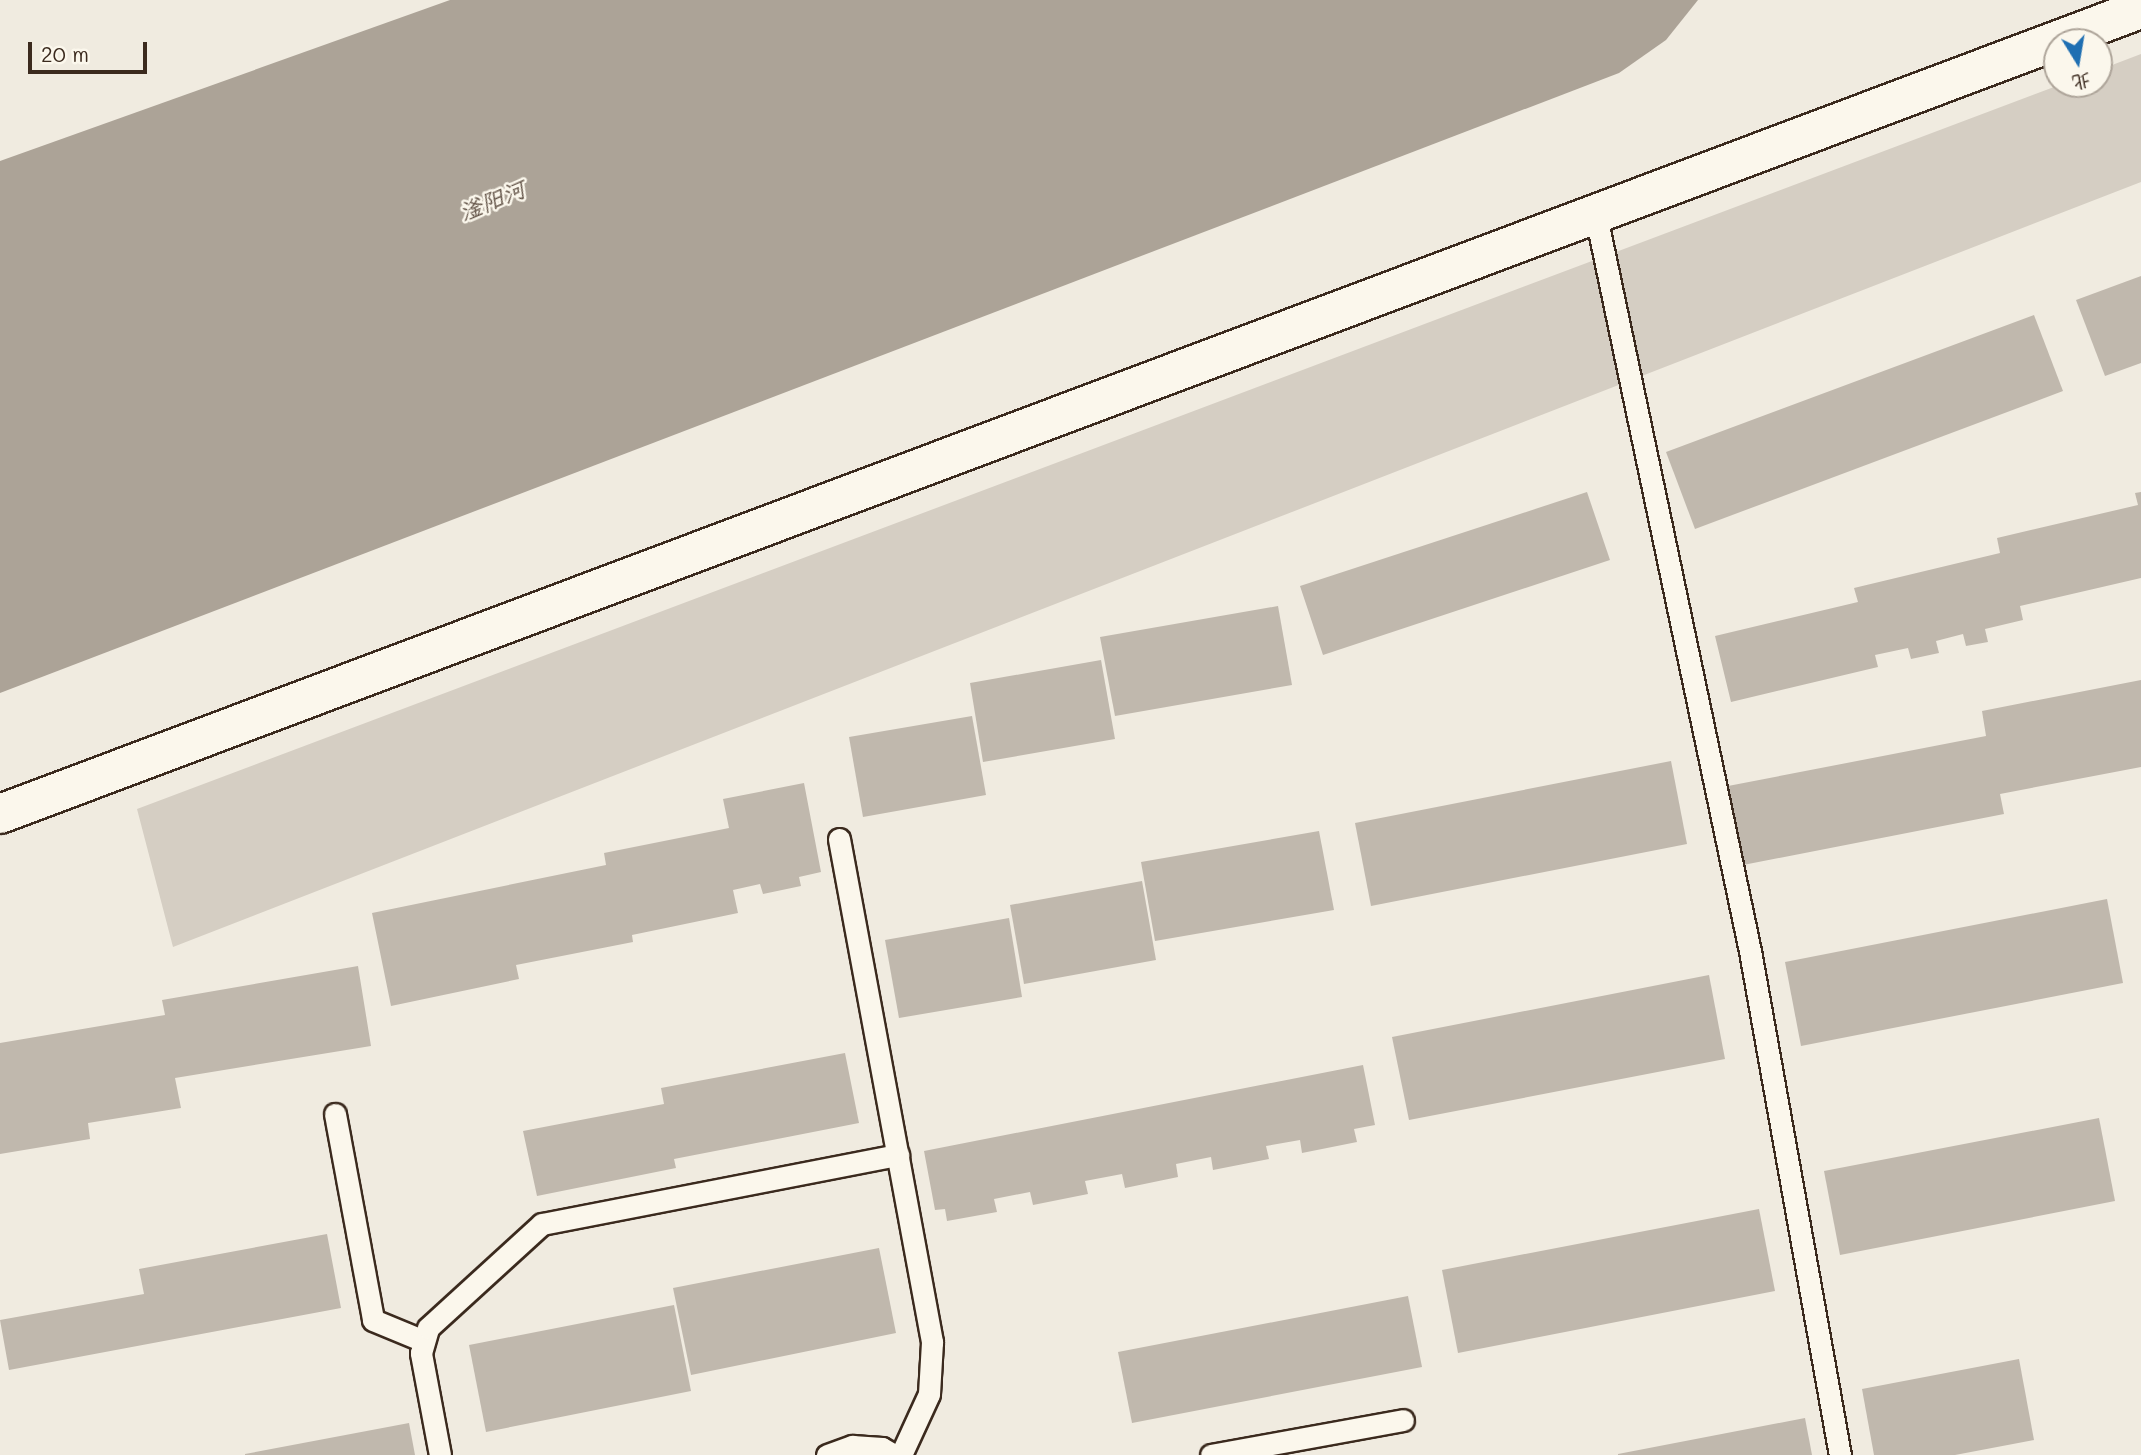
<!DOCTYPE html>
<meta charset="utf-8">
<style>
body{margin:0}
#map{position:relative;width:2141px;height:1455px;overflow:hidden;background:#f0ebe0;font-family:Mali,"LXGW WenKai TC",sans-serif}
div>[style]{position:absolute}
.green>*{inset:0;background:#d5cec3}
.water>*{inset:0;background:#aca397}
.building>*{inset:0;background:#c0b8ad}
.roads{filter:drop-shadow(2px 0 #3b2a1e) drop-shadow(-2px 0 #3b2a1e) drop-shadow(0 2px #3b2a1e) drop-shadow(0 -2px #3b2a1e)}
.lane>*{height:21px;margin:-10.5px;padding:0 10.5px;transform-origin:10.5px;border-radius:10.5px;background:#fbf7ec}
.secondary>*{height:38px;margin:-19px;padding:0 19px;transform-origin:19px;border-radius:19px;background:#fbf7ec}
span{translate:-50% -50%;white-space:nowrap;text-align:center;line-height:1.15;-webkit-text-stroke:5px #fbf7ec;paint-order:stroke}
.water-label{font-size:23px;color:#635448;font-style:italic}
.north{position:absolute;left:2043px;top:28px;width:70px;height:70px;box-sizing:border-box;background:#fbf7ec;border:2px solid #aea59a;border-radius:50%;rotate:169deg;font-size:19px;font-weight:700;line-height:28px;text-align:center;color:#3b2a1e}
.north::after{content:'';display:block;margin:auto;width:24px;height:32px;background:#1f6fb2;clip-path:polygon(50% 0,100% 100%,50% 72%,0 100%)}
.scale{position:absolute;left:28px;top:42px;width:119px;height:32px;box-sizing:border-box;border:4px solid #3b2a1e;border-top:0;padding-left:9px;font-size:21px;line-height:24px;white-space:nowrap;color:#3b2a1e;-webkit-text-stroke:5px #fbf7ec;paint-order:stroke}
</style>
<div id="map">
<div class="green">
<div style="clip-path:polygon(2141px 54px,2141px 182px,173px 947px,137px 809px,2062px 84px,2099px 84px,2099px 70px)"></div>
</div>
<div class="water">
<div style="clip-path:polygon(450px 0,1698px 0,1666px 40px,1619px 73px,0 693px,0 161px)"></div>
</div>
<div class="building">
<div style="clip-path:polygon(2141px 276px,2141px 363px,2105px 376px,2076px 300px)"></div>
<div style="clip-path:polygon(2034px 315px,2063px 391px,1695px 529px,1666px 452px)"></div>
<div style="clip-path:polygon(1587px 492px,1610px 560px,1323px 655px,1300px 586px)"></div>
<div style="clip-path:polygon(2141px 492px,2141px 578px,2020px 606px,2023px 620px,1985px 629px,1988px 642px,1966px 646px,1963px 634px,1936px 641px,1939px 653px,1911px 659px,1908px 648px,1875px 655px,1878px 667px,1731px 702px,1715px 636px,1858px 602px,1854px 588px,2000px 553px,1997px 538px,2138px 505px,2135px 493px)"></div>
<div style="clip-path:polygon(1278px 606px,1292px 685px,1115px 716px,1100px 637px)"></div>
<div style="clip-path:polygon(1101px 660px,1115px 739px,983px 762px,970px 683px)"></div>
<div style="clip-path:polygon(2141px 680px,2141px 767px,2000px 794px,2004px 814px,1743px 865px,1728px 786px,1986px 736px,1982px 711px)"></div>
<div style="clip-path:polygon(972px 716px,986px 795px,863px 817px,849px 737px)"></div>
<div style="clip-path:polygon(1671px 761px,1687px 844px,1371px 906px,1355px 823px)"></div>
<div style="clip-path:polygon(804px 783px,821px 872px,799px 877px,801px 886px,763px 894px,760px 884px,733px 890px,738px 913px,632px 935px,633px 942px,516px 965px,519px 979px,391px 1006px,372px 913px,606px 865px,604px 853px,729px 828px,723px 799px)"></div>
<div style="clip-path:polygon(1319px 831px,1334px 910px,1155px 941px,1141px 862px)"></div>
<div style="clip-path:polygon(1142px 881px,1156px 960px,1024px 984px,1010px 905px)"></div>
<div style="clip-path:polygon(2107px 899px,2123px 983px,1801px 1046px,1785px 962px)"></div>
<div style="clip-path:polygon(1009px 918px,1022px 997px,899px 1018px,885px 940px)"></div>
<div style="clip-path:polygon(358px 966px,371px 1046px,175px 1078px,181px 1108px,88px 1123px,90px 1139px,0 1154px,0 1043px,165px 1015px,162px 1000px)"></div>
<div style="clip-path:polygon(1709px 975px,1725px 1059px,1409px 1120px,1392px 1037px)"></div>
<div style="clip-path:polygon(845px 1053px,859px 1123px,674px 1159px,676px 1168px,537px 1196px,523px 1131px,664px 1104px,661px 1088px)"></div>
<div style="clip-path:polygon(1363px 1065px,1375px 1125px,1354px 1129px,1357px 1142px,1302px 1153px,1300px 1140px,1266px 1146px,1269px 1159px,1213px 1170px,1211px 1157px,1176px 1164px,1178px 1177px,1125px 1188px,1122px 1174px,1085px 1181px,1088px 1194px,1033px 1205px,1030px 1192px,994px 1199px,997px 1212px,947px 1221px,945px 1209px,935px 1210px,924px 1151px)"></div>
<div style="clip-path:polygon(2099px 1118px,2115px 1201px,1840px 1255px,1824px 1171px)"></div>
<div style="clip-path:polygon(1759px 1209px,1775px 1291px,1458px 1353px,1442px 1270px)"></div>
<div style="clip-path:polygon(327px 1234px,341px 1308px,9px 1370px,0 1320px,144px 1294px,139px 1269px)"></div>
<div style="clip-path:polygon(879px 1248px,896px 1333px,691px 1375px,673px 1288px)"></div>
<div style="clip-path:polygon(1408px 1296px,1422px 1367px,1132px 1423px,1118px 1352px)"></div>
<div style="clip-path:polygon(674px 1305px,691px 1391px,486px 1432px,469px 1345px)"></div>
<div style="clip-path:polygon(2019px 1359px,2034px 1440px,1955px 1455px,1874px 1455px,1862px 1389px)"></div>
<div style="clip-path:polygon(1805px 1418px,1812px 1455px,1618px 1455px,1618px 1454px)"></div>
<div style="clip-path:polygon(409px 1423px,415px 1455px,245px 1455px,245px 1454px)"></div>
</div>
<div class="roads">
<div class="lane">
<div style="left:1596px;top:216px;width:751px;rotate:78.17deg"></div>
<div style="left:1750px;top:951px;width:512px;rotate:79.88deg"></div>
<div style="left:839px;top:839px;width:512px;rotate:79.52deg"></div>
<div style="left:932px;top:1342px;width:52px;rotate:93.3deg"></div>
<div style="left:929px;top:1394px;width:67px;rotate:114.7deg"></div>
<div style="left:335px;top:1114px;width:209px;rotate:79.5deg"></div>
<div style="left:373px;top:1320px;width:55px;rotate:22.4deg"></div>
<div style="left:440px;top:1455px;width:104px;rotate:-100.6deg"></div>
<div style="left:421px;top:1353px;width:26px;rotate:-74deg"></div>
<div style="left:428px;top:1328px;width:154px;rotate:-42.4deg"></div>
<div style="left:542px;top:1224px;width:363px;rotate:-11deg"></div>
<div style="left:827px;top:1455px;width:27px;rotate:-20deg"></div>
<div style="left:852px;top:1446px;width:30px;rotate:4deg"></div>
<div style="left:882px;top:1448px;width:14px;rotate:30deg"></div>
<div style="left:1211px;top:1455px;width:195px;rotate:-10.3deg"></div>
</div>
<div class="secondary">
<div style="left:0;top:814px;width:2287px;rotate:-20.61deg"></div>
</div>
</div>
<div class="water-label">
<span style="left:492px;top:200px;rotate:-22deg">滏阳河</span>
</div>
<div class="north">北</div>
<div class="scale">20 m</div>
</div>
